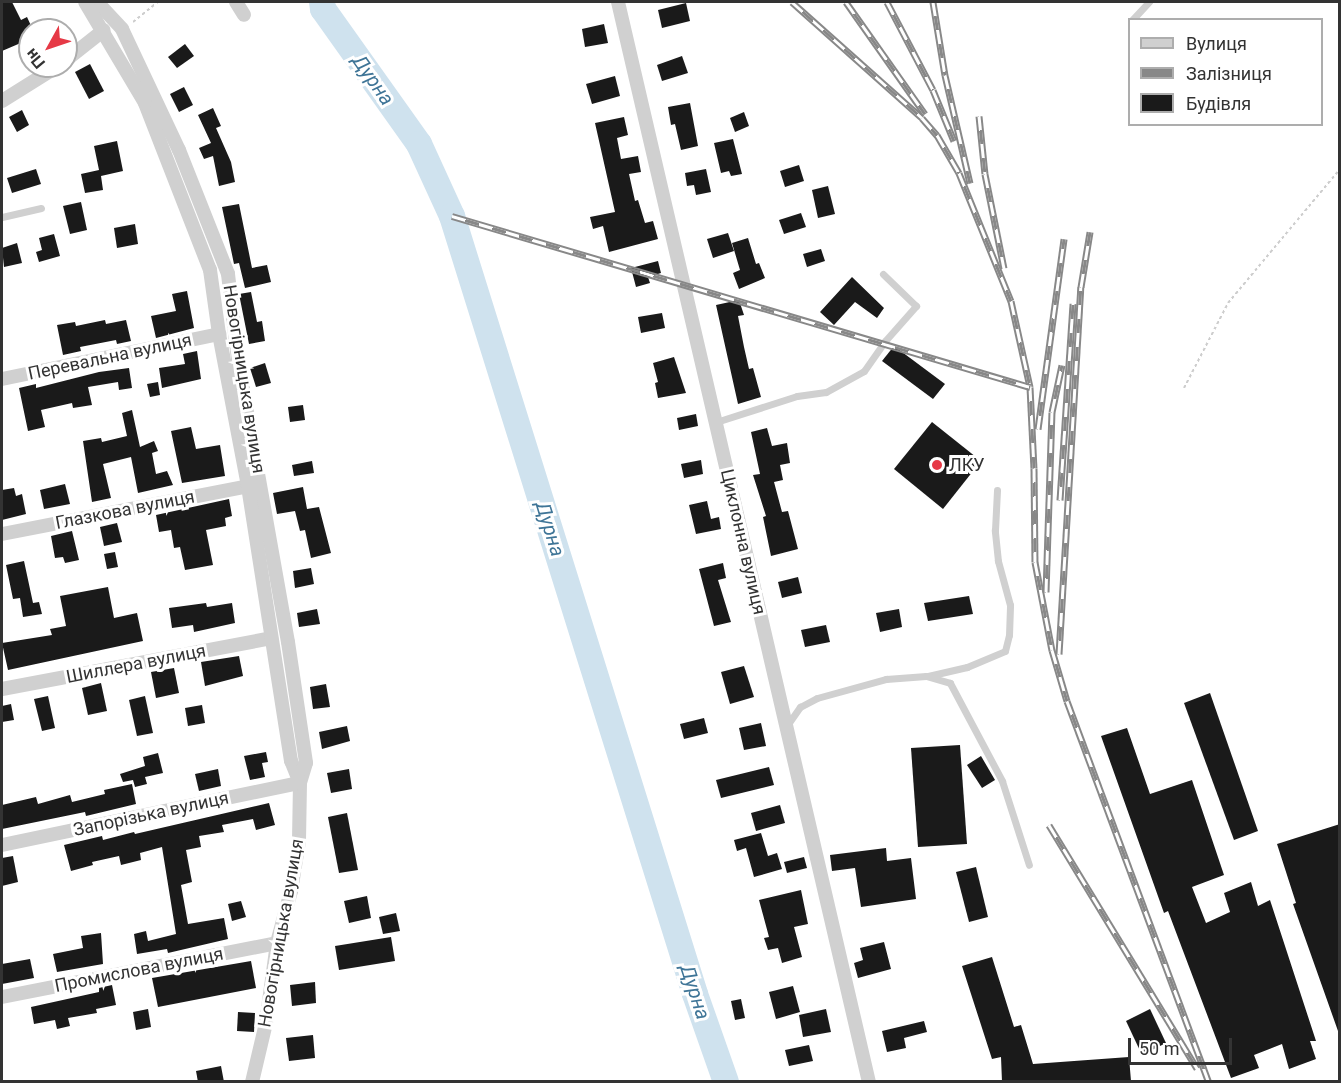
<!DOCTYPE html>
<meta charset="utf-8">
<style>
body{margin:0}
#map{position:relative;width:1341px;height:1083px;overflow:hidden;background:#fff;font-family:Roboto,sans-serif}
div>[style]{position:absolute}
.river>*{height:26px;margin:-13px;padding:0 13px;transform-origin:13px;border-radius:13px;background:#cfe2ee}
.building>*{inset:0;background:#1a1a1a}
.path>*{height:2px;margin-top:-1px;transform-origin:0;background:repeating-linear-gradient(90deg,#cdcdcd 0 3px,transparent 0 6px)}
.service>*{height:7px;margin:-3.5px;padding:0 3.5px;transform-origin:3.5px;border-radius:3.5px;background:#d0d0d0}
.minor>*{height:14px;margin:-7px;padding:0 7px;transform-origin:7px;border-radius:7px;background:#d0d0d0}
.rail>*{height:7px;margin-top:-3.5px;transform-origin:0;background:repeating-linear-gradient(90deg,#fff 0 14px,#888 0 28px);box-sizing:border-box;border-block:2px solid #888}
.dots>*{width:16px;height:16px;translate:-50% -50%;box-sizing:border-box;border:3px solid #fff;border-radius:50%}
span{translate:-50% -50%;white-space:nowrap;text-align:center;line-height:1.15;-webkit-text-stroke:6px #fff;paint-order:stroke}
.street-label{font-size:18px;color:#333}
.poi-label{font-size:18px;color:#333}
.left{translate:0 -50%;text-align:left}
.water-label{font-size:20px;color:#3f7597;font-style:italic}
.frame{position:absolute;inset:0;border:3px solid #333;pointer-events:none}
.legend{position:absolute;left:1128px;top:18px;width:195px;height:108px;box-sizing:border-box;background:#fff;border:2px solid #adadad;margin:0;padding:8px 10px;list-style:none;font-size:18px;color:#333}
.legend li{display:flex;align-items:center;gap:12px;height:30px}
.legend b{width:30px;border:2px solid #adadad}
.north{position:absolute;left:18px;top:18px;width:60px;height:60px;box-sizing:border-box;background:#fff;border:2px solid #adadad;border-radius:50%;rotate:230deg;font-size:16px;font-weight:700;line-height:24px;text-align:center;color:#333}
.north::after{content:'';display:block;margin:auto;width:21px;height:27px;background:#e63946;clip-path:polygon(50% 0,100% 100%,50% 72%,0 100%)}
.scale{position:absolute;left:1128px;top:1038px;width:104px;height:27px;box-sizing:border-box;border:3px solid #333;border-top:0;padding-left:8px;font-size:18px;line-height:21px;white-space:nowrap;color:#333;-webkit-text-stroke:4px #fff;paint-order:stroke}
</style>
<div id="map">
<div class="river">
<div style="left:322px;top:2px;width:7px;rotate:82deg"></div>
<div style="left:323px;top:9px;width:166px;rotate:54.6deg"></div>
<div style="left:419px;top:144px;width:79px;rotate:65.4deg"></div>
<div style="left:452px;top:216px;width:815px;rotate:72.65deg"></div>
<div style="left:695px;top:994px;width:93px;rotate:70.6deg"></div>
</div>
<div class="building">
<div style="clip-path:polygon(2px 2px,12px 2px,21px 20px,27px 17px,33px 30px,30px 30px,30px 39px,2px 51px)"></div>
<div style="clip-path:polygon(686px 3px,690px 21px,662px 28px,658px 10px)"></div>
<div style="clip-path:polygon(604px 24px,608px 43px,585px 47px,582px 29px)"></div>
<div style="clip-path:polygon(185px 44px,194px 56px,177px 68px,168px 57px)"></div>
<div style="clip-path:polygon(682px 56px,688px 73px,662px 81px,657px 65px)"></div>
<div style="clip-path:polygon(90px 64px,104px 91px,89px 99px,75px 72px)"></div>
<div style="clip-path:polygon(615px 76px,620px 96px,592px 104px,586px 84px)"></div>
<div style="clip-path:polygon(184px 87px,193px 105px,179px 112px,170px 94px)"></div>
<div style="clip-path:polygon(690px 103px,698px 146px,681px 150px,675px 124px,671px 125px,668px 107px)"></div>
<div style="clip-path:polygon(213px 108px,221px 126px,216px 128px,231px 162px,235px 182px,219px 186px,213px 156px,204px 159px,199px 148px,211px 143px,198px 115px)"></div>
<div style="clip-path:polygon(22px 110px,29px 125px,17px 132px,9px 117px)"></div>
<div style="clip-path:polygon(744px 112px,749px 126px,735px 132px,730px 118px)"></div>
<div style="clip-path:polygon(624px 117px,628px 135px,617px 138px,621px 159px,638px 156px,641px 172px,629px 174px,635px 201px,638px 200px,645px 223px,653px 221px,658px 239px,609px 252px,603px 226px,593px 229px,590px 217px,615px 212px,595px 123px)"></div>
<div style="clip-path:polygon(733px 139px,742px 174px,731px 176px,729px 171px,721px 173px,714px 143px)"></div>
<div style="clip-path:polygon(117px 141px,123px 171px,101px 176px,103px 190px,85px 193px,81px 174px,99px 170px,94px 146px)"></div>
<div style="clip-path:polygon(799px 165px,804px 181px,785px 187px,780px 171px)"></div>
<div style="clip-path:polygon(36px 169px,41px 184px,12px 193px,7px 178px)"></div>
<div style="clip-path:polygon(706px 169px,711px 192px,696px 195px,694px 185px,687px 186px,685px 173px)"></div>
<div style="clip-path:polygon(828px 186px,835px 214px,818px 218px,812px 190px)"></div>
<div style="clip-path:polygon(81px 202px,87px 230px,70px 234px,63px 206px)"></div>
<div style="clip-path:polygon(239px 204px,252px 268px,267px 265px,271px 282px,245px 288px,239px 263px,234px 264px,222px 207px)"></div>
<div style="clip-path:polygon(801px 213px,806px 227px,784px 234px,779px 220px)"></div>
<div style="clip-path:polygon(135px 224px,138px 244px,117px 248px,114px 228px)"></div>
<div style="clip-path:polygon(728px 233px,734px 251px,713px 258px,707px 239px)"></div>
<div style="clip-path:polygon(54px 234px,60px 256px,39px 262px,36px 252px,42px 250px,39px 238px)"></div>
<div style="clip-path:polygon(748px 238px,756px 264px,759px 263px,765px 278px,739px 289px,733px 273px,740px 270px,732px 243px)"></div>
<div style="clip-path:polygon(17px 243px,22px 263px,4px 267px,2px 248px)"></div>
<div style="clip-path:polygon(821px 249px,825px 261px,807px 267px,803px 254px)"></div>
<div style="clip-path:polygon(658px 261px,661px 273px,648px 277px,650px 283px,636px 287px,631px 268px)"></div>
<div style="clip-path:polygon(852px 277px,884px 308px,877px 318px,855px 302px,834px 325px,820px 312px)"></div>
<div style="clip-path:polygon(187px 291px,194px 328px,156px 338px,151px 316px,176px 311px,172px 294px)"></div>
<div style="clip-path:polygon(251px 292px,257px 322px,262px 321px,265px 341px,249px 344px,239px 294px)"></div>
<div style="clip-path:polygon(739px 300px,744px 315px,738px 316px,744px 347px,749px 369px,753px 368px,761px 397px,738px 404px,716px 305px)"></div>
<div style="clip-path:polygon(662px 313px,665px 328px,641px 333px,638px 317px)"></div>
<div style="clip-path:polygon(105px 320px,106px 324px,126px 320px,131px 341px,117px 344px,116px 340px,80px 347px,81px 351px,63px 355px,57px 325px,75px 322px,76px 326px)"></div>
<div style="clip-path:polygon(894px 346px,945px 384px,933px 399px,882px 361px)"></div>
<div style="clip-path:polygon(197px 351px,201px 379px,162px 388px,159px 368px,185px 364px,183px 354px)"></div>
<div style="clip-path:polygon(674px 357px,686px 393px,658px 398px,655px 383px,658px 382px,653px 363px)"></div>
<div style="clip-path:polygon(265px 363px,271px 383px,256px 387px,250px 368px)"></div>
<div style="clip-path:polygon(129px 368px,132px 388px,119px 390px,118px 382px,88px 387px,92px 405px,73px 408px,72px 403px,41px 410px,45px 427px,28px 431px,19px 388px,36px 384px,36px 388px,99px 372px)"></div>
<div style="clip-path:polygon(158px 382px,160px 395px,150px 397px,147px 384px)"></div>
<div style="clip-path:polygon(303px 405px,305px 420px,290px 422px,288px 407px)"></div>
<div style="clip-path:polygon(132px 410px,140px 447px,154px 441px,158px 451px,152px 453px,156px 474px,167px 471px,173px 485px,138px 493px,131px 457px,103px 464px,111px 498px,92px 502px,83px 441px,101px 438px,102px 442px,127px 436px,122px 413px)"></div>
<div style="clip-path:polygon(696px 414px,698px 426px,679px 430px,677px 418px)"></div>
<div style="clip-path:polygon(932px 422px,981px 461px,943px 509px,894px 469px)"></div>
<div style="clip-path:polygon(191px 427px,196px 449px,220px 445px,225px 476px,182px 483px,171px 431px)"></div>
<div style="clip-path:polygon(767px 428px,772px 446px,787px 443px,790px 463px,780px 465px,783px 480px,774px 482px,782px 512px,788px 511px,798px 549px,771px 556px,763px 517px,766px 516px,753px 475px,760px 474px,751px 432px)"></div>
<div style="clip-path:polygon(701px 460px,703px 474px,684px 478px,681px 464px)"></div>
<div style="clip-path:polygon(312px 461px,314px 473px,294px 476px,292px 465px)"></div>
<div style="clip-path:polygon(65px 484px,70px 504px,44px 509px,40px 490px)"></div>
<div style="clip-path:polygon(303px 487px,307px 509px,319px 507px,331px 553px,311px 558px,305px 530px,300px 531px,295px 511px,277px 514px,273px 493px)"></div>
<div style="clip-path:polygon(14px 488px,16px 496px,22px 494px,26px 514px,2px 520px,2px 490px)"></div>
<div style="clip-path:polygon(229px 499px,232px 516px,225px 518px,226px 526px,206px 530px,213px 565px,185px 570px,180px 547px,174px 548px,171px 530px,159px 532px,156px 515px)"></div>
<div style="clip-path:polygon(707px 501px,711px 519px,719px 517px,721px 529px,696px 534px,689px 505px)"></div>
<div style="clip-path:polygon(117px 523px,122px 542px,104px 546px,100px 527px)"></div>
<div style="clip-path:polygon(72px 531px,79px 560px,65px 563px,63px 557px,55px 558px,51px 536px)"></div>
<div style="clip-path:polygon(115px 552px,118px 567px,107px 569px,104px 554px)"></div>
<div style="clip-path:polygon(24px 561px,33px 603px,39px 602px,42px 614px,23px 617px,20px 598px,13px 599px,6px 565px)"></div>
<div style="clip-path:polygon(723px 563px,726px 578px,718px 580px,731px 622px,714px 626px,699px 569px)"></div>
<div style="clip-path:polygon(311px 568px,314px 584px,295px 588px,293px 571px)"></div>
<div style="clip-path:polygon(798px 577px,802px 593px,782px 598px,778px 582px)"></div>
<div style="clip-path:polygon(108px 587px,114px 618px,137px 613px,143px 641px,8px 670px,2px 643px,52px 635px,50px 629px,66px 626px,60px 596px)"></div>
<div style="clip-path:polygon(969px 596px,973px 614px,928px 621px,924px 603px)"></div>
<div style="clip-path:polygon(206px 603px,207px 607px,232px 603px,235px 623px,194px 632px,193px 625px,172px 628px,169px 608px)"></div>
<div style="clip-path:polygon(317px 609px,320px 624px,299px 627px,297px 613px)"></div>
<div style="clip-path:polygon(899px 609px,902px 627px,880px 632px,876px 613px)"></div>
<div style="clip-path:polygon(826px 625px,830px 642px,805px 647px,801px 630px)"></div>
<div style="clip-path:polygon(239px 656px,243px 676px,205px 686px,201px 662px)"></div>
<div style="clip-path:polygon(744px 666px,754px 697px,730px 704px,721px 672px)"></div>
<div style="clip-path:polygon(174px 668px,179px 693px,156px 698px,151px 672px)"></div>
<div style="clip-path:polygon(101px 683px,107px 711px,88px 715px,82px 688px)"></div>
<div style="clip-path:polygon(326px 684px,330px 707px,313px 709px,310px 687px)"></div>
<div style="clip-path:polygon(1210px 693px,1258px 831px,1234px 840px,1184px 703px)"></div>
<div style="clip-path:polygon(48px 696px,55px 728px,42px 731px,34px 699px)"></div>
<div style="clip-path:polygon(145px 696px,153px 733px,137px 736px,129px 700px)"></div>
<div style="clip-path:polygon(11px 704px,14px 720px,2px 722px,2px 706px)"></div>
<div style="clip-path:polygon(202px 705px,205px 723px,188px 726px,185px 708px)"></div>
<div style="clip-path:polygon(704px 718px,708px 733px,684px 739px,680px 724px)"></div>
<div style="clip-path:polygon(761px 723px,766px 746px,744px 750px,739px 728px)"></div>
<div style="clip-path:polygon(347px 726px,350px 741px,322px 749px,319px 732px)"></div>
<div style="clip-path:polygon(1127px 728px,1150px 794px,1192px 780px,1224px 875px,1192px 887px,1206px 923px,1230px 912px,1224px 893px,1251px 882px,1258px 906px,1270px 900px,1316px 1041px,1310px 1041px,1316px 1059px,1289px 1069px,1282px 1044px,1254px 1055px,1259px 1068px,1231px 1078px,1168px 911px,1164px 913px,1101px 736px)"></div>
<div style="clip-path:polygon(960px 745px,967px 844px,918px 847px,911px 748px)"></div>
<div style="clip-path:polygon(266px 752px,268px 762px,262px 763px,265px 777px,250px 780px,244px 756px)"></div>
<div style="clip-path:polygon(158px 753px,163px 773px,145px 777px,147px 784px,135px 787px,133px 780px,123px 782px,120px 774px,145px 766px,143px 757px)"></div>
<div style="clip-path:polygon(981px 756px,995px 780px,982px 788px,967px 765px)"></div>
<div style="clip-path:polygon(769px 767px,774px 785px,721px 798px,716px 780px)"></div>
<div style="clip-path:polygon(218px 769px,221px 786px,199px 791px,195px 774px)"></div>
<div style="clip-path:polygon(349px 769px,352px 789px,331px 793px,327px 773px)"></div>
<div style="clip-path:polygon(132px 784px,136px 804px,86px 816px,85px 812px,2px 829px,2px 805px,36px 797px,38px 804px,70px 795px,72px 802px,105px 794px,104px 790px)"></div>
<div style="clip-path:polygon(269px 803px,275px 825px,256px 830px,253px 819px,222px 825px,224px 832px,199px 836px,201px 847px,186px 850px,192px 882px,181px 885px,188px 924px,224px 918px,228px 939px,168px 953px,167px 949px,137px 954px,134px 934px,146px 931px,148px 941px,176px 934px,162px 847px,140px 853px,141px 860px,121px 865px,119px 856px,92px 862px,93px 865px,71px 871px,64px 845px,102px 836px,103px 840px,134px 832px,135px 834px)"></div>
<div style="clip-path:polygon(780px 805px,785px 823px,756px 831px,751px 813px)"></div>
<div style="clip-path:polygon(347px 813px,358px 870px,339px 873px,328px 817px)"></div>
<div style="clip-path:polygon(1340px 824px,1340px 1031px,1338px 1031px,1293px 904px,1296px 903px,1277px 844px)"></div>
<div style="clip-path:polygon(761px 833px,768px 856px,777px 853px,782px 869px,754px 877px,746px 848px,737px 851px,734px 840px)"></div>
<div style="clip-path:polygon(886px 848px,887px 861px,911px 858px,916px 899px,861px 907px,855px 868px,832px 871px,830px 855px)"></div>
<div style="clip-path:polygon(13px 856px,18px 882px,2px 886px,2px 858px)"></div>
<div style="clip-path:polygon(804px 857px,807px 868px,787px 873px,784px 862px)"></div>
<div style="clip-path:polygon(976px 867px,988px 917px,969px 922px,956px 872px)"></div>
<div style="clip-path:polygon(801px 890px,808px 924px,794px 927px,802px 957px,782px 963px,778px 948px,768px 950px,764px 938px,769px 937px,759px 900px)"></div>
<div style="clip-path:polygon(367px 896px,371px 918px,349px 923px,344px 901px)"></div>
<div style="clip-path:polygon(241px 901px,246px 917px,232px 921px,228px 904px)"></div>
<div style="clip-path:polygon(396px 913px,400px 931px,383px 934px,379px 917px)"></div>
<div style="clip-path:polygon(101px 933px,103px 964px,57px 972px,53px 954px,83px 948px,81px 936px)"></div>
<div style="clip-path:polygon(391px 937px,395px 961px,339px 970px,335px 946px)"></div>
<div style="clip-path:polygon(884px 942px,891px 969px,858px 978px,854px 963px,863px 960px,860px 948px)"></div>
<div style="clip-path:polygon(992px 957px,1014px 1027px,1021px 1025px,1033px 1064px,1129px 1057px,1131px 1081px,1002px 1082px,1001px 1057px,992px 1059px,962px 966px)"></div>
<div style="clip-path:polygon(30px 959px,34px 978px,2px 984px,2px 964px)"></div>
<div style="clip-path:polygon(251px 961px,256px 988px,158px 1007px,152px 978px)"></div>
<div style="clip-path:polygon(315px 982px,316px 1003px,292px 1006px,290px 985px)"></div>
<div style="clip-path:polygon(112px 985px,116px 1005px,96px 1009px,97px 1013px,68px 1018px,70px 1026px,57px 1029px,55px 1020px,34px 1024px,31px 1007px,99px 992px,99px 988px)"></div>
<div style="clip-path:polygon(793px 986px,800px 1012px,776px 1019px,769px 992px)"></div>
<div style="clip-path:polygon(741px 999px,745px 1018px,735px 1020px,731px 1001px)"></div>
<div style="clip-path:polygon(148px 1009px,151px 1027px,136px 1030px,133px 1012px)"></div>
<div style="clip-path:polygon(826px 1009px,831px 1032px,803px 1037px,799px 1015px)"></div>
<div style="clip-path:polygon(1150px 1009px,1166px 1043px,1142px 1055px,1126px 1021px)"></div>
<div style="clip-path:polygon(238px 1012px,255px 1013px,254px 1032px,237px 1031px)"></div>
<div style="clip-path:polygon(924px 1021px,927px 1032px,904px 1038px,906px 1048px,887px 1052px,882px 1031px)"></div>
<div style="clip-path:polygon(313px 1035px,315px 1058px,289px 1061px,286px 1038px)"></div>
<div style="clip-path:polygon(809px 1045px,813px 1061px,789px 1066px,785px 1050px)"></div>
<div style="clip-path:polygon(221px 1066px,224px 1082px,198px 1082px,196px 1071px)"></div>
</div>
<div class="path">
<div style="left:133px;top:22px;width:32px;rotate:-39deg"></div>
<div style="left:1184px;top:388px;width:96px;rotate:-62.6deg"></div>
<div style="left:1228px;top:303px;width:175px;rotate:-50.1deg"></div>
</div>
<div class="service">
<div style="left:1132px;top:20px;width:25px;rotate:-47deg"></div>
<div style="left:2px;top:217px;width:40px;rotate:-13deg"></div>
<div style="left:716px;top:422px;width:85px;rotate:-17.8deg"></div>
<div style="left:797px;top:396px;width:29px;rotate:-8deg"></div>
<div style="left:826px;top:392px;width:43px;rotate:-28.9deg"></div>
<div style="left:864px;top:371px;width:37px;rotate:-55deg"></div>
<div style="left:885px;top:341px;width:47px;rotate:-48.5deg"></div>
<div style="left:916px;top:306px;width:46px;rotate:-135.9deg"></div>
<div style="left:928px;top:676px;width:40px;rotate:-13deg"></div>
<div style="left:967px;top:667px;width:41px;rotate:-22.8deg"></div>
<div style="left:1005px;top:651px;width:16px;rotate:-76deg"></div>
<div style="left:1009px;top:635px;width:30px;rotate:-88deg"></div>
<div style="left:1010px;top:605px;width:46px;rotate:-105.3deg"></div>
<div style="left:998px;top:561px;width:31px;rotate:-96deg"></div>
<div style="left:995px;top:530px;width:40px;rotate:-87.1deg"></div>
<div style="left:788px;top:724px;width:21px;rotate:-55deg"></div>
<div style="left:800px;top:707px;width:19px;rotate:-28deg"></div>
<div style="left:817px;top:698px;width:72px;rotate:-15.4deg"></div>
<div style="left:886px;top:679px;width:40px;rotate:-4.3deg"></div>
<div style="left:926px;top:676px;width:25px;rotate:16deg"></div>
<div style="left:950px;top:683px;width:111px;rotate:62deg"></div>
<div style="left:1002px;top:781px;width:88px;rotate:72.2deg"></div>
</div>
<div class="minor">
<div style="left:97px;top:2px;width:37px;rotate:47deg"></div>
<div style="left:122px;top:29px;width:134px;rotate:64.8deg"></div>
<div style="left:179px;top:150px;width:133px;rotate:68.4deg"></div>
<div style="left:228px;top:274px;width:94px;rotate:83.3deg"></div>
<div style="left:239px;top:367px;width:279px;rotate:79.9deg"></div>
<div style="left:288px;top:642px;width:122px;rotate:81.5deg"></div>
<div style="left:306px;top:763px;width:21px;rotate:107deg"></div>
<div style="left:300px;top:783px;width:58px;rotate:91deg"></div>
<div style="left:299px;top:841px;width:51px;rotate:99.1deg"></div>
<div style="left:291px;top:891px;width:54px;rotate:105.1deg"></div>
<div style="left:277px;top:943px;width:81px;rotate:97.8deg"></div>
<div style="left:266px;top:1023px;width:61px;rotate:103.3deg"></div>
<div style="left:236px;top:2px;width:15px;rotate:58deg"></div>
<div style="left:618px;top:2px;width:1109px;rotate:76.92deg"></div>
<div style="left:66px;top:60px;width:48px;rotate:-38.3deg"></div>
<div style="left:2px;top:101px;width:66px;rotate:-32deg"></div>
<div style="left:2px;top:379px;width:222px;rotate:-11.7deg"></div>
<div style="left:2px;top:534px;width:251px;rotate:-11deg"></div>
<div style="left:2px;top:689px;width:274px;rotate:-10.7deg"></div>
<div style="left:2px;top:845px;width:304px;rotate:-11.8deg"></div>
<div style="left:300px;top:783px;width:24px;rotate:-112deg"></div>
<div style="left:291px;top:761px;width:278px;rotate:-98.9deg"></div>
<div style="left:248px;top:486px;width:155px;rotate:-100.8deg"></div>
<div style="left:219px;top:334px;width:65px;rotate:-98deg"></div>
<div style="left:210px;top:270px;width:179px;rotate:-111.3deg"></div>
<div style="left:145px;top:103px;width:117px;rotate:-120.7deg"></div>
<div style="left:2px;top:997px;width:280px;rotate:-11.1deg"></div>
</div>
<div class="rail">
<div style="left:792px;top:2px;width:174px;rotate:41.7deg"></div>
<div style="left:922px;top:118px;width:23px;rotate:49deg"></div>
<div style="left:937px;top:135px;width:44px;rotate:59.9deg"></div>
<div style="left:959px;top:173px;width:138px;rotate:67.9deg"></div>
<div style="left:1011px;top:301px;width:88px;rotate:77.5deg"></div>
<div style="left:1030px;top:387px;width:81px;rotate:87.2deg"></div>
<div style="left:1034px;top:468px;width:94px;rotate:89.4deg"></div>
<div style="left:1035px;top:562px;width:90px;rotate:79.1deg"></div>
<div style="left:1052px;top:650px;width:53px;rotate:73.6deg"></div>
<div style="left:1067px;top:701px;width:407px;rotate:69.6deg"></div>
<div style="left:846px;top:2px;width:137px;rotate:54.8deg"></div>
<div style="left:887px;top:2px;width:99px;rotate:62.4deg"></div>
<div style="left:933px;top:90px;width:55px;rotate:67.6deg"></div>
<div style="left:933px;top:2px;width:74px;rotate:80.7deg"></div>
<div style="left:945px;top:75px;width:111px;rotate:77deg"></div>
<div style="left:979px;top:116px;width:58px;rotate:84.1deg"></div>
<div style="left:985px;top:174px;width:96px;rotate:78.6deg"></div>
<div style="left:452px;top:216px;width:603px;rotate:16.48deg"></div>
<div style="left:1038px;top:429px;width:192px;rotate:-82.2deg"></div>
<div style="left:1060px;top:500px;width:197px;rotate:-86.2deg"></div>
<div style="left:1046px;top:592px;width:180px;rotate:-88.1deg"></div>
<div style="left:1052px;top:412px;width:48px;rotate:-78deg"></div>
<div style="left:1059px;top:654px;width:368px;rotate:-86.6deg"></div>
<div style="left:1081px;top:287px;width:56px;rotate:-80.7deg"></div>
<div style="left:1049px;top:825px;width:285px;rotate:58.7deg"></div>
</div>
<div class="dots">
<div style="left:937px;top:465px;background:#e63946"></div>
</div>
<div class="street-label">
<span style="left:110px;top:357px;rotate:-12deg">Перевальна вулиця</span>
<span style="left:244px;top:379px;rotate:81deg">Новогірницька вулиця</span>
<span style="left:125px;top:510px;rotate:-11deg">Глазкова вулиця</span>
<span style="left:743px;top:542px;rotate:77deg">Циклонна вулиця</span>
<span style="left:136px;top:664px;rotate:-11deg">Шиллера вулиця</span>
<span style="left:151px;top:814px;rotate:-12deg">Запорізька вулиця</span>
<span style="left:281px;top:933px;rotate:-80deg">Новогірницька вулиця</span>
<span style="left:139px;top:970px;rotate:-11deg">Промислова вулиця</span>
</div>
<div class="poi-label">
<span class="left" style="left:949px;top:465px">ЛКУ</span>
</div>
<div class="water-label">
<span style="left:373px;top:80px;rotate:55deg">Дурна</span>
<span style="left:550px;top:529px;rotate:73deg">Дурна</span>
<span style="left:695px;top:992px;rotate:72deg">Дурна</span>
</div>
<div class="frame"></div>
<ul class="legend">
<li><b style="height:8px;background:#d0d0d0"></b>Вулиця</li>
<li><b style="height:8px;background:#888"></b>Залізниця</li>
<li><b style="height:16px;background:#1a1a1a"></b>Будівля</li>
</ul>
<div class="north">Пн</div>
<div class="scale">50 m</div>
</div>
